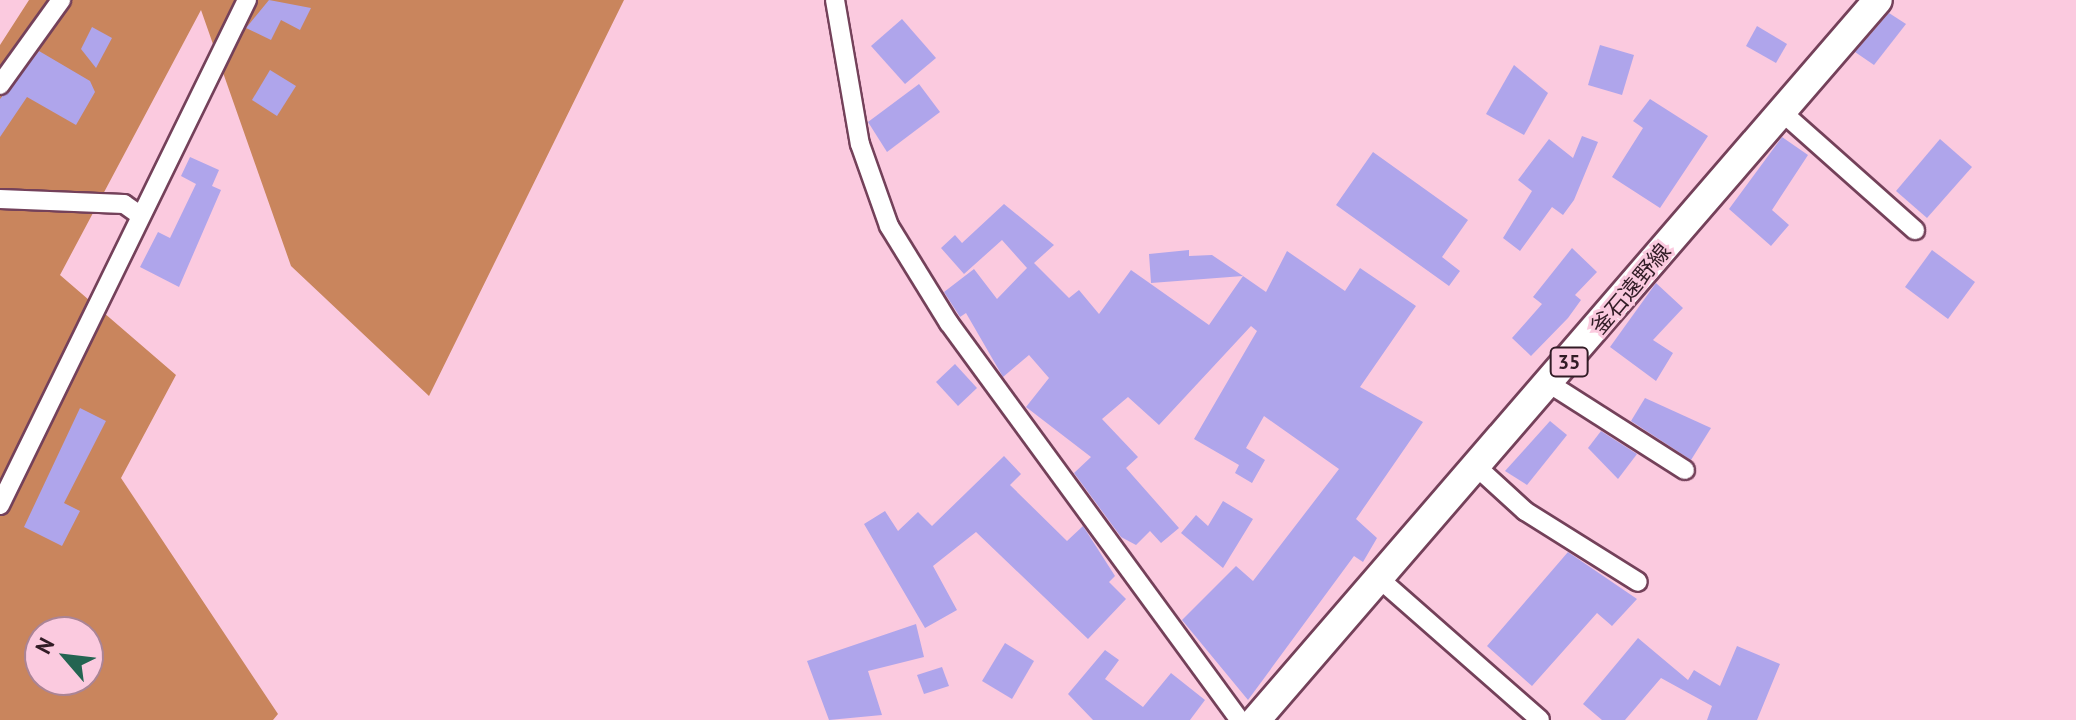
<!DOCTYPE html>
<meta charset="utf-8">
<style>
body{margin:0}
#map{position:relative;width:2076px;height:720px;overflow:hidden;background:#fbcadf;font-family:"PT Sans","Noto Sans JP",sans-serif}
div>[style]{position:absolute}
.forest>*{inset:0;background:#c9855d}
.building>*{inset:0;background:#afa5eb}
.roads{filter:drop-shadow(2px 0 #74415a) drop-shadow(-2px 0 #74415a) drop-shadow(0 2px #74415a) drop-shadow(0 -2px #74415a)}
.minor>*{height:18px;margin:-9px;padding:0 9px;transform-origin:9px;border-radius:9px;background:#fff}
.primary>*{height:28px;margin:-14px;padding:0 14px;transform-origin:14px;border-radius:14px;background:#fff}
span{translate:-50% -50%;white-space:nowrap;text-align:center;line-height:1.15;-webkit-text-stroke:6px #fbcadf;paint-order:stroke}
.shield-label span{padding:2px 6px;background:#fbcadf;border:2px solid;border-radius:6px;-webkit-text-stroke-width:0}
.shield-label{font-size:20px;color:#321c26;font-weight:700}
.street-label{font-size:22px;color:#321c26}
.north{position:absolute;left:24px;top:616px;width:80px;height:80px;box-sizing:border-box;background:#fbcadf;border:2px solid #ab8495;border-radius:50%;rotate:298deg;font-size:22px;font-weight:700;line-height:32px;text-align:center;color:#321c26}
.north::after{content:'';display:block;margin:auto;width:28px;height:36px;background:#246451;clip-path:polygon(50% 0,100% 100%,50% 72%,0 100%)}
</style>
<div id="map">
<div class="forest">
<div style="clip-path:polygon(evenodd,29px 0,624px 0,429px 396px,291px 266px,201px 10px,60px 275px,176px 375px,121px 478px,278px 714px,273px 720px,0 720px,0 45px,29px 0,40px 632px,88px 632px,88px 680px,40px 680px,40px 632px)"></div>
</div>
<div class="building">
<div style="clip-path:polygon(269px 0,311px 8px,300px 30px,281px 20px,271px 40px,246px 28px)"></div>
<div style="clip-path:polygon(1889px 13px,1906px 24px,1874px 65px,1855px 52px)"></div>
<div style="clip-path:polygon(902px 19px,936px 58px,905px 84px,871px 46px)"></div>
<div style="clip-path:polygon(1757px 26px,1787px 44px,1776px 63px,1746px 46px)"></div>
<div style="clip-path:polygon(92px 27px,112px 38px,96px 68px,81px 49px)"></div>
<div style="clip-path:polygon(1600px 45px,1634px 55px,1622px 95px,1588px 85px)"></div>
<div style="clip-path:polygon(39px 51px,90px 81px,95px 92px,76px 125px,27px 97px,0 137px,0 99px)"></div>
<div style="clip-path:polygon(1514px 65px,1548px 93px,1524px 135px,1486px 114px)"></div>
<div style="clip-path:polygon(270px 70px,296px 86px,277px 116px,252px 100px)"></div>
<div style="clip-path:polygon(919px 84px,940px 112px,887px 152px,868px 122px)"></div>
<div style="clip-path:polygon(1650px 99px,1708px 136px,1660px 208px,1612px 177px,1643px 128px,1633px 121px)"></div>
<div style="clip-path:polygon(1582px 136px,1598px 142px,1574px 200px,1563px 215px,1552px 207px,1520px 251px,1503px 238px,1532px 191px,1518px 180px,1549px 139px,1573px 158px)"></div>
<div style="clip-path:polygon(1782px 137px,1808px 155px,1772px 210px,1789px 225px,1771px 246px,1729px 209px)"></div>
<div style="clip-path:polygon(1940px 139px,1972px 167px,1927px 218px,1896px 191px)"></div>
<div style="clip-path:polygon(1373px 152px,1468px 220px,1442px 257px,1460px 271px,1449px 286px,1336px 205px)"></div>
<div style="clip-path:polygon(190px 157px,219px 170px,212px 186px,221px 190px,179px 287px,140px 267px,158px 232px,170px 238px,196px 184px,181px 176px)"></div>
<div style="clip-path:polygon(1004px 204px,1054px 245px,1034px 263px,1069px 298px,1079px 290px,1099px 314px,1131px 270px,1209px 325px,1243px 276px,1266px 292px,1287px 251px,1345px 291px,1360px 268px,1416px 306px,1360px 387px,1423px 422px,1356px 519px,1377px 538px,1363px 562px,1354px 556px,1248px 700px,1182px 620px,1236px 566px,1253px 581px,1339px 469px,1264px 416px,1246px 448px,1265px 460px,1252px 483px,1235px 473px,1239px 465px,1194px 439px,1257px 331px,1251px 326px,1159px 425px,1128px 397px,1102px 419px,1138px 457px,1126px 468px,1179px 528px,1161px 543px,1150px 531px,1136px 545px,1121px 537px,1074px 473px,1091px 457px,1026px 407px,1049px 378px,1029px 355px,1003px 377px,966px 313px,960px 317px,944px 292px,974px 269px,997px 299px,1027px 268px,1002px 240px,964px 274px,941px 248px,955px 235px,962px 243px)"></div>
<div style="clip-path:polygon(1572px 248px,1597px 272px,1575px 295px,1581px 300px,1568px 318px,1531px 356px,1512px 338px,1542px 304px,1533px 297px)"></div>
<div style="clip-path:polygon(1189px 250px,1189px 256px,1212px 255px,1243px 276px,1151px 283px,1149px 254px)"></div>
<div style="clip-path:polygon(1932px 250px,1975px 282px,1948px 319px,1905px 287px)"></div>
<div style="clip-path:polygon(1656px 283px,1683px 308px,1653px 340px,1673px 353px,1656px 381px,1610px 347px)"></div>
<div style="clip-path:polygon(955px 364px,977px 388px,958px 406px,936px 382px)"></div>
<div style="clip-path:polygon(1645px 398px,1711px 428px,1691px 460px,1631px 421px)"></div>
<div style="clip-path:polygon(80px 408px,106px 421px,64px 503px,80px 511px,62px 546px,24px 527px)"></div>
<div style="clip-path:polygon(1550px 421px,1567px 435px,1527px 485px,1505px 471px)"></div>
<div style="clip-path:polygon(1601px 431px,1637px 454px,1618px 479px,1588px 448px)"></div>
<div style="clip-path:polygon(1004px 456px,1021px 474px,1010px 485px,1067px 541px,1083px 526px,1115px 576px,1109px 582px,1126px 599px,1088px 639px,976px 532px,933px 566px,957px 610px,925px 628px,864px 524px,885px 511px,898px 531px,918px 512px,932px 526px)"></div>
<div style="clip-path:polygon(1223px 501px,1253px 519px,1223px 568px,1181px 533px,1196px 515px,1208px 526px)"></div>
<div style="clip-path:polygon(1568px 552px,1637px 599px,1612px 626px,1597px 613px,1532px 686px,1487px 646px)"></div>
<div style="clip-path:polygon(916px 624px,924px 657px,868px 671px,882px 715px,829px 720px,807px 661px)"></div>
<div style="clip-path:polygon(1638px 638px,1688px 680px,1694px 670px,1720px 686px,1737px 646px,1780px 664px,1757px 720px,1707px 720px,1712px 706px,1661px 678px,1625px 720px,1602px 720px,1583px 704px)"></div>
<div style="clip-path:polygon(1005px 643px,1034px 661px,1012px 699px,982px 681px)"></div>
<div style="clip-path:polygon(1105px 650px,1119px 660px,1105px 679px,1143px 707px,1171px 673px,1205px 700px,1190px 720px,1093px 720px,1068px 694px)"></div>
<div style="clip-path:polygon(942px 667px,949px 686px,924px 694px,917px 675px)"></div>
</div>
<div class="roads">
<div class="minor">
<div style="left:835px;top:0;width:146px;rotate:80.2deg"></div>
<div style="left:860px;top:144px;width:87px;rotate:70.5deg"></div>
<div style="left:889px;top:226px;width:114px;rotate:58.3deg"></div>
<div style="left:949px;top:323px;width:492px;rotate:53.8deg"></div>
<div style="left:0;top:85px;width:105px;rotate:-54.3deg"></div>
<div style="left:1782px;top:112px;width:178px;rotate:41.6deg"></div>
<div style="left:0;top:199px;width:124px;rotate:2.3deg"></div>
<div style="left:124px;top:204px;width:19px;rotate:35deg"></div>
<div style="left:1550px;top:384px;width:160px;rotate:32.5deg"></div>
<div style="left:1478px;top:468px;width:64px;rotate:42.5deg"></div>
<div style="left:1525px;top:511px;width:133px;rotate:32.1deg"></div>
<div style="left:0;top:505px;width:562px;rotate:-63.94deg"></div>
<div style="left:1382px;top:581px;width:210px;rotate:41.3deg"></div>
</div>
<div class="primary">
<div style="left:1256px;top:720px;width:951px;rotate:-49.18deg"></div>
</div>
</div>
<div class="shield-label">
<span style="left:1569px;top:362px">35</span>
</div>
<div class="street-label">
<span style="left:1631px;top:289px;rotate:-50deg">釜石遠野線</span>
</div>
<div class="north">N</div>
</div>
